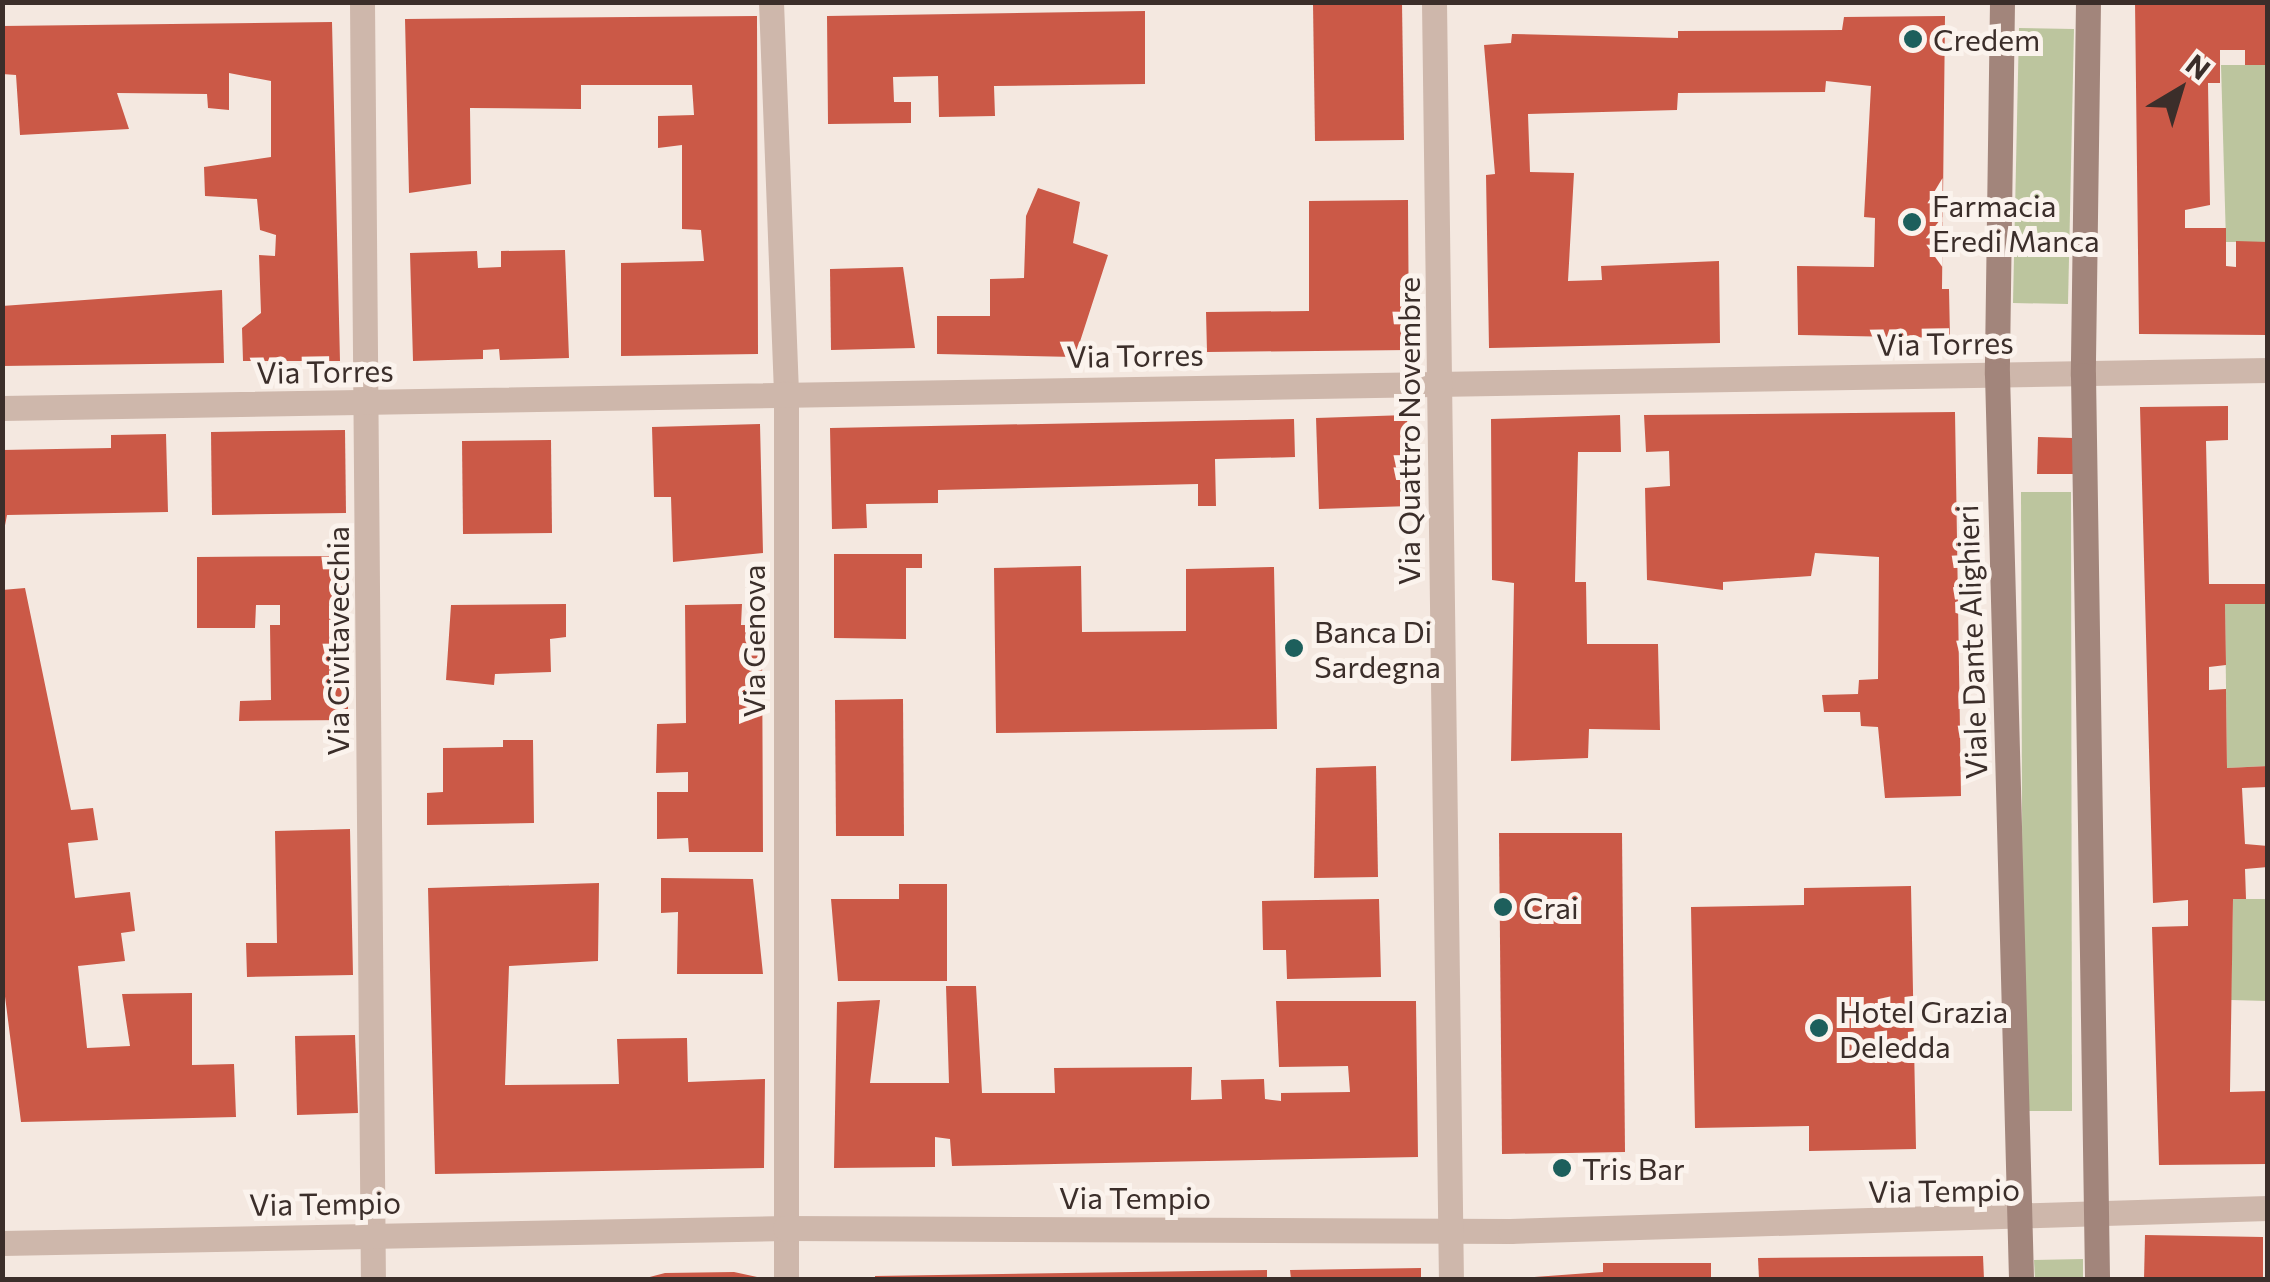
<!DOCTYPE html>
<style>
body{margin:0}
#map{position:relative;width:2270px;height:1282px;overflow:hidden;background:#f4e8e0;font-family:Commissioner,sans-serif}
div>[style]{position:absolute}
.green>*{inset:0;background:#bcc59e}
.building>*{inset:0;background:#cb5947}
.minor>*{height:25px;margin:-12.5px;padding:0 12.5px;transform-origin:12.5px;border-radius:12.5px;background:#ceb7ab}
.tertiary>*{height:25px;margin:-12.5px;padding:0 12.5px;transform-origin:12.5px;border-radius:12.5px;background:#ceb7ab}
.secondary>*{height:25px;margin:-12.5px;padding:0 12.5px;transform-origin:12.5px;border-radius:12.5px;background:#a2857b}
.dots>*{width:28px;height:28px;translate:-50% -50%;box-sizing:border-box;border:5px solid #fbf3ed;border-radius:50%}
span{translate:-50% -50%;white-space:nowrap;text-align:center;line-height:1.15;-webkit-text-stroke:10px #fbf3ed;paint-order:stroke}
.poi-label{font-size:30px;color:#3b2e2a}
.left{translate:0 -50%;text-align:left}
.street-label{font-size:30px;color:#3b2e2a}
.frame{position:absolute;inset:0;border:5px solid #3b2e2a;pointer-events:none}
.north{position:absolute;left:2130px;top:40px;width:100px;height:100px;-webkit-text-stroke:8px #fbf3ed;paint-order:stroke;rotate:38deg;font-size:28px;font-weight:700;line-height:40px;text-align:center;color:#3b2e2a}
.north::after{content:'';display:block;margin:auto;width:35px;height:45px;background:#3b2e2a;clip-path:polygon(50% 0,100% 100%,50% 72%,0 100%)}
</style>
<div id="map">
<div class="green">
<div style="clip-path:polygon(2019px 28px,2074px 29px,2068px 304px,2013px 303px)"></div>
<div style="clip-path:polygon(2221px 65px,2267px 65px,2267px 242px,2226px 242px)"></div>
<div style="clip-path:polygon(2021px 492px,2071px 492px,2072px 1111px,2023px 1111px)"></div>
<div style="clip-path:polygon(2225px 604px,2267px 604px,2267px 766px,2227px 768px)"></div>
<div style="clip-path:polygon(2233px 899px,2267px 899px,2267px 1001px,2231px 1000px)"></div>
<div style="clip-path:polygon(2083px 1259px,2083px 1279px,2035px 1279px,2034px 1260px)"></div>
</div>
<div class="building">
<div style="clip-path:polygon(2135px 2px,2268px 2px,2268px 65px,2245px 65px,2245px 50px,2220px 50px,2220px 83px,2208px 83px,2210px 205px,2185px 210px,2185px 228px,2226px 228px,2226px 266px,2236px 267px,2236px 241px,2268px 242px,2268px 335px,2139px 334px)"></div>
<div style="clip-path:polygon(1402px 3px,1404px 140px,1315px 141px,1313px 4px)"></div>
<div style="clip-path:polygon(1145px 11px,1145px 84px,994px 86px,995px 116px,939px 117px,938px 76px,893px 77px,894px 102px,911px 102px,911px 123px,828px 124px,827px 16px)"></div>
<div style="clip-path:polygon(757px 16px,758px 354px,621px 356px,621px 263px,704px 261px,701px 230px,682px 229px,682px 145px,658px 148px,658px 116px,694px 115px,692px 85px,581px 85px,581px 109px,470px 108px,471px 184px,409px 193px,405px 19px)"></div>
<div style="clip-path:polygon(1945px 16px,1942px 289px,1949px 289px,1950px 338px,1798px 335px,1797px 266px,1874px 267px,1875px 218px,1864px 217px,1871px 86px,1826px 81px,1825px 92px,1678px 93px,1677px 110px,1528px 114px,1530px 172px,1574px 173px,1568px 281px,1602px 280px,1601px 266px,1719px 261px,1720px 343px,1489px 348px,1486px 175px,1495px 174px,1484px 45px,1511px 43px,1512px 34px,1678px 38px,1678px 31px,1842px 30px,1844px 17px)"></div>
<div style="clip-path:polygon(332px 22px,340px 361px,243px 361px,242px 328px,261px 313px,259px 255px,275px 256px,276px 235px,260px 230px,257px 199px,205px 196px,204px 167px,271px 157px,271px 81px,229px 73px,229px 110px,208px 108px,207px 94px,117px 93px,129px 129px,20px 135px,16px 75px,2px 74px,2px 26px)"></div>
<div style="clip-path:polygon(1038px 188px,1080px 202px,1073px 243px,1108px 255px,1075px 357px,937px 354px,937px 316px,990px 316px,990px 279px,1024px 278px,1026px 216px)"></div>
<div style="clip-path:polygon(1408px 200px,1409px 350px,1207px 352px,1206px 312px,1309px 311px,1309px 201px)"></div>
<div style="clip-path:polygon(565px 250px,569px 358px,500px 360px,499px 349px,483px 350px,483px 359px,413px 361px,410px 253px,477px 251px,478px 268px,501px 267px,501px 251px)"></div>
<div style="clip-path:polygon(903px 267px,915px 348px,831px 350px,830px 269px)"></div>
<div style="clip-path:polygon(222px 290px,224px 363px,2px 366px,2px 306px)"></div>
<div style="clip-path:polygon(2228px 406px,2228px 440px,2206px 441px,2209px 584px,2268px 584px,2268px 604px,2225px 604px,2226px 665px,2209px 667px,2209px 690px,2226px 689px,2227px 768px,2268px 766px,2268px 787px,2242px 788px,2245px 844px,2268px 846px,2268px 867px,2245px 869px,2246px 899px,2233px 899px,2230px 1092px,2268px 1091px,2268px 1164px,2159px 1165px,2152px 927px,2188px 926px,2188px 900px,2153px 903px,2140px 407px)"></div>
<div style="clip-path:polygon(1955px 412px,1961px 796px,1885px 798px,1878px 727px,1861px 726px,1860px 712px,1824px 712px,1822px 695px,1858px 694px,1859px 680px,1878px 679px,1879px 557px,1815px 553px,1811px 576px,1723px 582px,1723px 590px,1647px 580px,1645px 488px,1670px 486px,1669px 451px,1646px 452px,1644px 415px)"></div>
<div style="clip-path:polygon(1407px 415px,1410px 506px,1319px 509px,1316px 418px)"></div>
<div style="clip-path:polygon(1620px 415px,1621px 452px,1578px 452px,1575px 582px,1586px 582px,1587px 644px,1658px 644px,1660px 730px,1589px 729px,1588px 758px,1511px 761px,1514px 583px,1492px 580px,1491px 419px)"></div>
<div style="clip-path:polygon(1294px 419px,1295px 457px,1215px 459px,1216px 506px,1198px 506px,1198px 484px,938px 490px,938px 503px,866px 504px,867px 528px,832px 529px,830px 428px)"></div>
<div style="clip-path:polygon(760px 424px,763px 553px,673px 562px,671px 497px,654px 497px,652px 427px)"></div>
<div style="clip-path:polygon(345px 430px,346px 513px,212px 515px,211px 432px)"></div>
<div style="clip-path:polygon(166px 434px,168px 512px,7px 515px,2px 541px,2px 450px,111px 448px,111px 435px)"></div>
<div style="clip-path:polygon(2038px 437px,2073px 438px,2073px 474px,2037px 474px)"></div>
<div style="clip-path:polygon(551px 440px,552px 533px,463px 534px,462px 441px)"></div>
<div style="clip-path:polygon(834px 554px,922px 554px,922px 568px,906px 568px,906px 639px,834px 638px)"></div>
<div style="clip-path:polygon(348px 556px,348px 720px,239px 721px,240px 701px,271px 700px,270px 625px,280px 625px,280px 605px,256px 605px,255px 628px,197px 628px,197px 557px)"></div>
<div style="clip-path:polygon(1081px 566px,1082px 632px,1186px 631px,1186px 569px,1274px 567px,1277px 729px,996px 733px,994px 568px)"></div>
<div style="clip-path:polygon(25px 588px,71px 810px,93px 808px,98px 840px,68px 843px,75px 898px,130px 892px,135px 931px,121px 933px,125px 961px,78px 966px,87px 1048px,130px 1046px,122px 994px,192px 993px,192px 1065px,234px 1064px,236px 1117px,21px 1122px,2px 973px,2px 590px)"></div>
<div style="clip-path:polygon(566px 604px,566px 637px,550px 639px,551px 672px,495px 674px,494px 685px,446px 680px,451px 605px)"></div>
<div style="clip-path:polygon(742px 604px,741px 625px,762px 625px,763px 852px,689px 852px,688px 838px,657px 839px,657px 792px,688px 792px,688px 772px,656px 773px,657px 724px,686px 723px,685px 605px)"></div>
<div style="clip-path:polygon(903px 699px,904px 836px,836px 836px,835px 700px)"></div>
<div style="clip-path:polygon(503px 740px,533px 740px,534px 823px,427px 825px,427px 793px,443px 792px,443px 748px,503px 747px)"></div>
<div style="clip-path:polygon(1376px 766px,1378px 877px,1314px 878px,1316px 768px)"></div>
<div style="clip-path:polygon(350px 829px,353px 975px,247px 977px,246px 943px,277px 943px,275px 831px)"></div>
<div style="clip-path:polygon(1499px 833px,1622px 833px,1625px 1152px,1502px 1154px)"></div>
<div style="clip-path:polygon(661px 878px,753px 879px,763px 974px,677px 974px,678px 912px,661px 913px)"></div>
<div style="clip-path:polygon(599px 883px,598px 961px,509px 966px,505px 1085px,619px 1084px,617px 1039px,687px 1038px,688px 1082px,765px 1079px,764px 1168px,435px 1174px,428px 888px)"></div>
<div style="clip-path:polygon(899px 884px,947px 884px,947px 981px,838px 981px,831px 899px,899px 899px)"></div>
<div style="clip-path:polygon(1911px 886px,1916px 1149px,1809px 1151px,1809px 1126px,1695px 1128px,1691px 907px,1804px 905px,1804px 888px)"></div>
<div style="clip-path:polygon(1379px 899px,1381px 977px,1287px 979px,1286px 950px,1263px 950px,1262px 901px)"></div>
<div style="clip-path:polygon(946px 986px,976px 986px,982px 1093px,1055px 1093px,1054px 1068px,1192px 1067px,1191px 1100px,1222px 1099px,1221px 1080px,1264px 1079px,1265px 1099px,1281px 1101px,1281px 1093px,1350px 1092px,1348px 1066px,1279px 1067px,1276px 1001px,1416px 1001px,1418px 1157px,952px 1166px,950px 1139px,935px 1137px,935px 1167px,834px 1168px,837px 1002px,880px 1000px,870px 1083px,949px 1083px)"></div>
<div style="clip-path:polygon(355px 1035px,358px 1113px,297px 1115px,295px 1036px)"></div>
<div style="clip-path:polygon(2145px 1235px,2263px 1237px,2263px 1279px,2144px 1279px)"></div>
<div style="clip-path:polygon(1983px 1256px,1984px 1279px,1759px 1279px,1758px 1258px)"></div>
<div style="clip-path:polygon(1603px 1263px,1711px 1263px,1711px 1279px,1507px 1279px,1603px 1272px)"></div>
<div style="clip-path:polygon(1421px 1268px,1421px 1279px,1291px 1279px,1290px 1270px)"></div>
<div style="clip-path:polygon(1267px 1270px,1267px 1279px,875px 1279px,875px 1276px)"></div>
<div style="clip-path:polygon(665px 1273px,734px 1272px,766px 1279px,642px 1279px)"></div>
</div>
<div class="minor">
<div style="left:362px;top:2px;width:1278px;rotate:89.51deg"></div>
<div style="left:771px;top:2px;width:391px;rotate:87.8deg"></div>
<div style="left:786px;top:393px;width:887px;rotate:90deg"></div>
<div style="left:2px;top:408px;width:2266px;rotate:-0.96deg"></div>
<div style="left:2px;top:1243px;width:783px;rotate:-1.1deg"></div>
<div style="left:785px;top:1228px;width:725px;rotate:0.24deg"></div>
<div style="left:1510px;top:1231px;width:758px;rotate:-1.74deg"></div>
</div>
<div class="tertiary">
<div style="left:1434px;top:2px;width:1278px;rotate:89.24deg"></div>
</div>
<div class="secondary">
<div style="left:2002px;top:2px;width:372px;rotate:90.8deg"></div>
<div style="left:1997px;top:374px;width:906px;rotate:88.48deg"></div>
<div style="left:2088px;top:2px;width:373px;rotate:90.8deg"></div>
<div style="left:2083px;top:375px;width:905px;rotate:89.11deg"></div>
</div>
<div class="dots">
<div style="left:1913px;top:39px;background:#1d5f5c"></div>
<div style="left:1912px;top:222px;background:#1d5f5c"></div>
<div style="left:1294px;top:648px;background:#1d5f5c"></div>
<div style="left:1503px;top:907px;background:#1d5f5c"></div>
<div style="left:1819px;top:1028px;background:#1d5f5c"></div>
<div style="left:1562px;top:1168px;background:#1d5f5c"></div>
</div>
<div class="poi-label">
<span class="left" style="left:1933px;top:39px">Credem</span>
<span class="left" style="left:1932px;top:222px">Farmacia<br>Eredi Manca</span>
<span class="left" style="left:1314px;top:648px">Banca Di<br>Sardegna</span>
<span class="left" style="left:1523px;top:907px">Crai</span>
<span class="left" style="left:1839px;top:1028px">Hotel Grazia<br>Deledda</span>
<span class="left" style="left:1582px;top:1168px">Tris Bar</span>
</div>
<div class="street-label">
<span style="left:1945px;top:343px;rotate:-1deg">Via Torres</span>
<span style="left:1135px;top:355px;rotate:-1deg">Via Torres</span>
<span style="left:325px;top:371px;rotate:-1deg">Via Torres</span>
<span style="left:1408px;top:431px;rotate:-90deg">Via Quattro Novembre</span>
<span style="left:337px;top:641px;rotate:-90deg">Via Civitavecchia</span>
<span style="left:753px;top:641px;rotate:-90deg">Via Genova</span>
<span style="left:1971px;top:642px;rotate:-92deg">Viale Dante Alighieri</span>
<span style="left:1944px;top:1190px;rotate:-1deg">Via Tempio</span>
<span style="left:1135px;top:1197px">Via Tempio</span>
<span style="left:325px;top:1203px;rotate:-1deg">Via Tempio</span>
</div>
<div class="frame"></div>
<div class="north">N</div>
</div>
